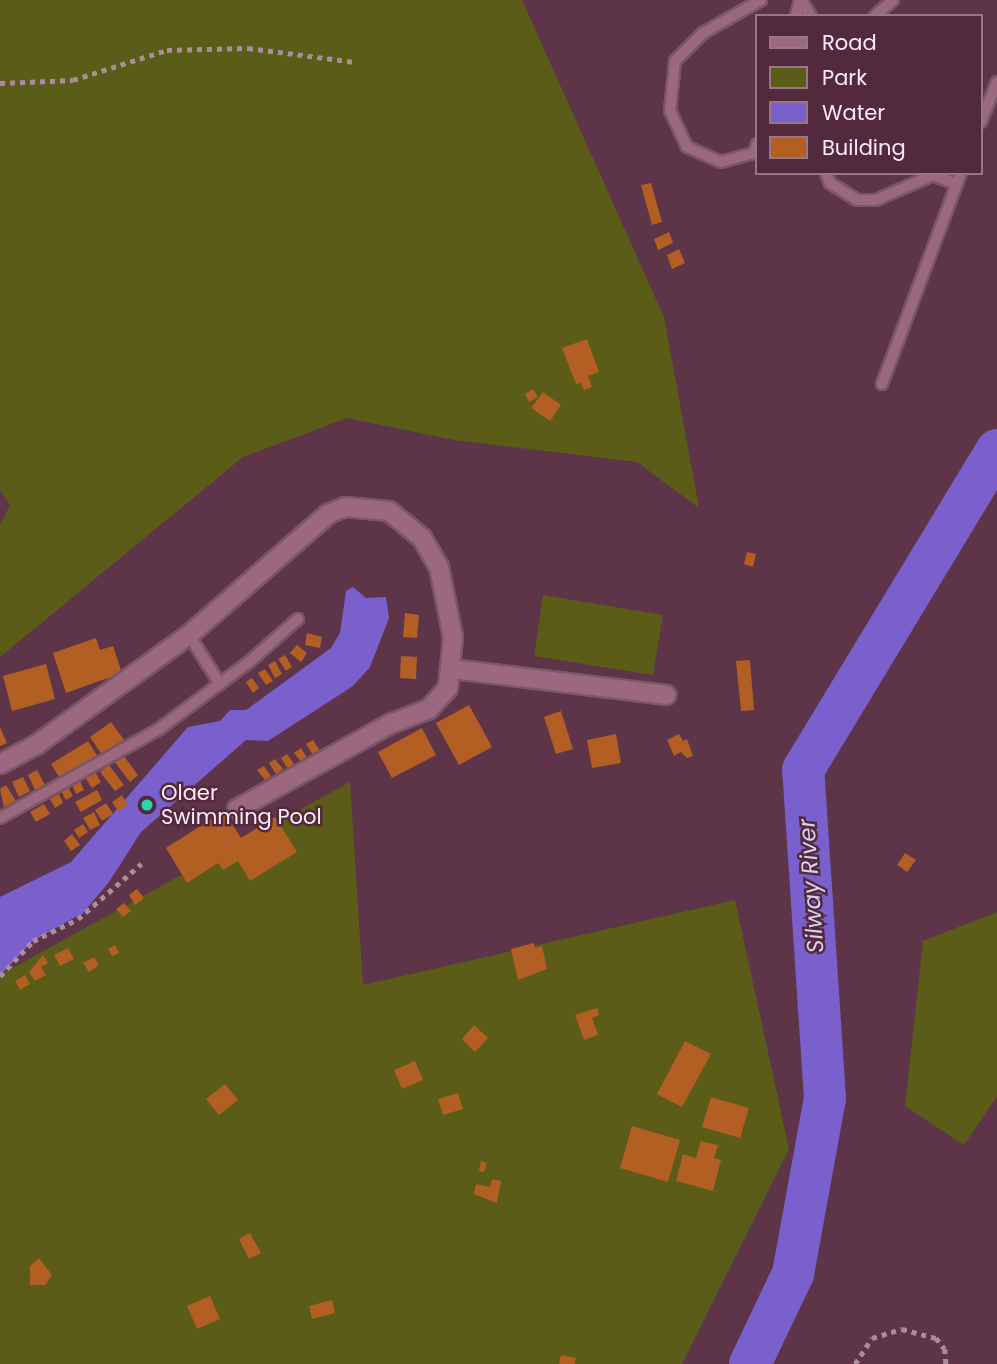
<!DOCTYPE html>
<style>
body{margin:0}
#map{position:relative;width:997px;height:1364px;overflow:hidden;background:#5e3548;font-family:Poppins,sans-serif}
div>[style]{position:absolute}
.green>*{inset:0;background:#5a5c18}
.water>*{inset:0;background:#7a60cd}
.river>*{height:42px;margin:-21px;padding:0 21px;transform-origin:21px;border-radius:21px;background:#7a60cd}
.building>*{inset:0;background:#b35e23}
.path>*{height:4.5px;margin-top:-2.25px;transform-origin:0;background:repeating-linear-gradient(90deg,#aa8d9a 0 5px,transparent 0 10px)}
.roads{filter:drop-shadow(2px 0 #7a5667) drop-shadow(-2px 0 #7a5667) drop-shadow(0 2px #7a5667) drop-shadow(0 -2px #7a5667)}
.lane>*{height:10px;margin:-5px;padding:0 5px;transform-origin:5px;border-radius:5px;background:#9c687f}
.street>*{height:18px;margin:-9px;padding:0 9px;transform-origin:9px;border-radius:9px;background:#9c687f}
.dots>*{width:19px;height:19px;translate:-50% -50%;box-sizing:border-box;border:4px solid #532a3d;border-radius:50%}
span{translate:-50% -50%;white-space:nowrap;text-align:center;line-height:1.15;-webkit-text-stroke:5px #532a3d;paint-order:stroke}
.poi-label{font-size:21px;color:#fcebf2}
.left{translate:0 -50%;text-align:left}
.water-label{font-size:23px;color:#d6d2ee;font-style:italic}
.legend{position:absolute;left:755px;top:14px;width:228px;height:161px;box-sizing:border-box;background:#532a3d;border:2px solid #977785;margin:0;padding:9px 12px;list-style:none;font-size:21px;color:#fcebf2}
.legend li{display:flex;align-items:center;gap:14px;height:35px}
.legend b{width:35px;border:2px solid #977785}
</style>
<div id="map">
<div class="green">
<div style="clip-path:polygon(0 0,522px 0,664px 317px,699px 508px,637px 462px,454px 440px,347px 418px,243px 457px,0 657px,0 525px,10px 505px,0 490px)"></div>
<div style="clip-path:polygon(543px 595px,663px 615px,653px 675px,534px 656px)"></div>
<div style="clip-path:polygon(350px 782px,363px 985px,735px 900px,789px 1149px,682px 1364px,0 1364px,0 975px)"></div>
<div style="clip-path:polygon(997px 912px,997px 1096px,964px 1145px,905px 1106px,923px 941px)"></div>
</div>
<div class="water">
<div style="clip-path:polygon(353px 587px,366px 598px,386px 597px,389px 618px,370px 667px,353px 686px,268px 741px,246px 740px,141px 832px,109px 882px,78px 919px,77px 916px,33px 941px,0 976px,0 897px,71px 862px,188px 727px,220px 721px,230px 710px,246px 710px,331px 648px,340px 633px,346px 591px)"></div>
</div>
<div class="river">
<div style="left:750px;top:1364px;width:100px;rotate:-64.5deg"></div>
<div style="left:793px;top:1274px;width:179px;rotate:-79.7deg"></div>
<div style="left:825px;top:1098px;width:329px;rotate:-93.8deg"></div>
<div style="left:803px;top:770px;width:374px;rotate:-58.8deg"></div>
</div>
<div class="building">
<div style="clip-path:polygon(651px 183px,662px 222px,652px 225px,641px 185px)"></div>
<div style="clip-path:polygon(669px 232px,673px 243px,658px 250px,654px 239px)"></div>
<div style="clip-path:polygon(679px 249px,685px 263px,672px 269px,667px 255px)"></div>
<div style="clip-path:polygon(587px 339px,599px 372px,588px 376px,592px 387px,584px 390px,581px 383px,576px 384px,562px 348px)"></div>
<div style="clip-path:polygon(533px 389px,538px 397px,529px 402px,525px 394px)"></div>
<div style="clip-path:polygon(543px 392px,561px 405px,550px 421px,531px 408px)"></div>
<div style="clip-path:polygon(747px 552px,756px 554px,753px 567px,744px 564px)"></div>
<div style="clip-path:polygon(405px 613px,419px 615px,417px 638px,403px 637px)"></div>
<div style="clip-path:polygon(307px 633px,322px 637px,320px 648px,305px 645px)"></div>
<div style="clip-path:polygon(96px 638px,100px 650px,113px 646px,122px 673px,66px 693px,53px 653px)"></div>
<div style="clip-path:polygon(297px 645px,307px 653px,301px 662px,290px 653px)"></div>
<div style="clip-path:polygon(285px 655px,292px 667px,286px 671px,278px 659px)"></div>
<div style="clip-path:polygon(401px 656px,417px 657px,416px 679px,400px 678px)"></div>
<div style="clip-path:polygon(750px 660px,754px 710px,741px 711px,736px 661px)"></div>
<div style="clip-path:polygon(275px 661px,282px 674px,275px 678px,268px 665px)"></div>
<div style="clip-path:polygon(46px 664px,55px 699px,12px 711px,3px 676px)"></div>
<div style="clip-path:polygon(265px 669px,273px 681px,266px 685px,258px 673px)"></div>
<div style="clip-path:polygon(252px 678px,259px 688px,253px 693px,246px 682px)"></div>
<div style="clip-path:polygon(469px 705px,492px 747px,459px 765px,436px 723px)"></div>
<div style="clip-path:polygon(561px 711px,573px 749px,556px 754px,544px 717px)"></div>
<div style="clip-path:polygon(111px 722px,124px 740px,102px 755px,90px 737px)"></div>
<div style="clip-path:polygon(0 727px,7px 743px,0 746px)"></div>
<div style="clip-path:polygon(422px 728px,436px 755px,392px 778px,378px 752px)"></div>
<div style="clip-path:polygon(616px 734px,621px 763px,592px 768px,587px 740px)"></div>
<div style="clip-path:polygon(679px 734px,683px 741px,687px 739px,693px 756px,687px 758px,681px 752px,674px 756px,667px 740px)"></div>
<div style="clip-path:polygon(313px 740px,320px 751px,313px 755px,306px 744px)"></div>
<div style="clip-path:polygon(88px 741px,98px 757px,61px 780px,51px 764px)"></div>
<div style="clip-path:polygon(301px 748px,308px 759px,302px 763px,294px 753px)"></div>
<div style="clip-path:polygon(287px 754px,294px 764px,288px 769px,281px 758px)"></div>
<div style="clip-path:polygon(123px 755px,138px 775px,130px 782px,114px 761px)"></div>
<div style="clip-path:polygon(275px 759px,283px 769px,276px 774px,269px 763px)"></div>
<div style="clip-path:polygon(109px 765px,124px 785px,115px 791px,100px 772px)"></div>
<div style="clip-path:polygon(264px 766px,271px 776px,265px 780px,257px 770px)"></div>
<div style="clip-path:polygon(37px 770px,45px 785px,35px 790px,28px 775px)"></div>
<div style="clip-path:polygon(94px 770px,101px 782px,92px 788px,84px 776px)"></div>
<div style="clip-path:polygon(23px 777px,30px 791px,19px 797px,12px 782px)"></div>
<div style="clip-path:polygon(80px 781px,84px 790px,76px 794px,72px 785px)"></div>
<div style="clip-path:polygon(6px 785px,16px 801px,4px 807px,0 789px)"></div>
<div style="clip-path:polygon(68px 787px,73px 796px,66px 800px,61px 791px)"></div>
<div style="clip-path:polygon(97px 790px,102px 800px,81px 812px,75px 802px)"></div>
<div style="clip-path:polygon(59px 794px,63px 803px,55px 808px,50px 799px)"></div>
<div style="clip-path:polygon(122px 795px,128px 805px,118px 811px,112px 802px)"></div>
<div style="clip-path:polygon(106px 803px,113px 814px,102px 821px,95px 810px)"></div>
<div style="clip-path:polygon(44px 804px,50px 814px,36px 822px,30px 812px)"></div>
<div style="clip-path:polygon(224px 811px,241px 838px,275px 817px,297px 852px,250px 881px,238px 861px,223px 870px,218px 863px,187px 883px,166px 848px)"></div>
<div style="clip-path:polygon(94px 812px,100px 825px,90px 830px,83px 818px)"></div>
<div style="clip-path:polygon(83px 824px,88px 832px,79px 838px,74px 830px)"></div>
<div style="clip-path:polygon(72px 834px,80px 845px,71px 851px,64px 841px)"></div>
<div style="clip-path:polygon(905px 853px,916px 860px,907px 872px,897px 865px)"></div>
<div style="clip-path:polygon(137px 889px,144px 898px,135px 905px,129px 895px)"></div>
<div style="clip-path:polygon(124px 903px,131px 911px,123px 917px,116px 909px)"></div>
<div style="clip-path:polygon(534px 943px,535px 948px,542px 946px,547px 969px,518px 980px,511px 949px)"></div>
<div style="clip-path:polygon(115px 945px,119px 953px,112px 956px,108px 949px)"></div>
<div style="clip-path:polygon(68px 948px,74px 959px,60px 966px,54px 955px)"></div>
<div style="clip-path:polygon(43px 955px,48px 963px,41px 967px,46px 975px,35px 981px,29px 972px)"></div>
<div style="clip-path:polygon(94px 957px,99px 965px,89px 972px,83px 963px)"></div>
<div style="clip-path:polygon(25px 975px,30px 984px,20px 990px,15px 981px)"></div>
<div style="clip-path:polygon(597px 1008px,599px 1015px,592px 1018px,598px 1035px,584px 1040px,575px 1015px)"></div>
<div style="clip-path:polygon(474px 1025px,488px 1038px,475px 1052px,462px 1039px)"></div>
<div style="clip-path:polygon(685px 1041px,711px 1054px,682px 1107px,657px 1094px)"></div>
<div style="clip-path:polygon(415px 1061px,423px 1080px,402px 1089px,394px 1070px)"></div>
<div style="clip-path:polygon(225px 1084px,238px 1100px,219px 1115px,206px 1099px)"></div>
<div style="clip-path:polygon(458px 1093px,463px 1109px,443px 1115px,438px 1099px)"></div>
<div style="clip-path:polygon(711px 1097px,749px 1108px,740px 1138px,702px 1127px)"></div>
<div style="clip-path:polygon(632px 1126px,680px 1140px,668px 1182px,620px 1168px)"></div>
<div style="clip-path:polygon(701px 1141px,718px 1145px,714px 1158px,721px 1160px,713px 1191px,676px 1181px,683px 1154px,696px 1158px)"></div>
<div style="clip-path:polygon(481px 1161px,487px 1163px,484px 1172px,479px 1171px)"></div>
<div style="clip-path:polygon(492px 1179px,501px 1181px,497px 1203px,474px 1194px,476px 1184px,490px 1187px)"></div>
<div style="clip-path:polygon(250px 1233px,261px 1253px,249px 1259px,239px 1239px)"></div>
<div style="clip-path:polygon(39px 1258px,52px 1275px,45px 1285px,30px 1285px,30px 1266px)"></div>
<div style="clip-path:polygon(210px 1296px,220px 1319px,197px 1329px,187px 1306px)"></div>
<div style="clip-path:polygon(332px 1300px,335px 1313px,312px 1319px,309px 1306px)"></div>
<div style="clip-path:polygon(561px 1355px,576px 1358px,575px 1364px,559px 1364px)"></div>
</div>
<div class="path">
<div style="left:0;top:83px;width:73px;rotate:-2.4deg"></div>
<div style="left:73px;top:80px;width:99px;rotate:-17.7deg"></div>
<div style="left:167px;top:50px;width:81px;rotate:-1.4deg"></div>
<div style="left:248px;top:48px;width:108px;rotate:7.5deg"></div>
<div style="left:0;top:976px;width:48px;rotate:-46.7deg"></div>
<div style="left:33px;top:941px;width:50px;rotate:-26.1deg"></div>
<div style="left:78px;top:919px;width:84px;rotate:-41.1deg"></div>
<div style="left:855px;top:1364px;width:31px;rotate:-57deg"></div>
<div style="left:872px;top:1338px;width:31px;rotate:-17deg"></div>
<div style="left:902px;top:1329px;width:35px;rotate:15deg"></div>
<div style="left:936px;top:1338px;width:14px;rotate:51deg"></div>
<div style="left:945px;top:1349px;width:15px;rotate:86deg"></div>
</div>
<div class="roads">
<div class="lane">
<div style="left:801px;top:0;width:19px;rotate:58deg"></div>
<div style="left:796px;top:16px;width:16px;rotate:-76deg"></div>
<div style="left:875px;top:16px;width:24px;rotate:-42deg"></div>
<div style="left:981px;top:122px;width:43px;rotate:-68.2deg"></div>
<div style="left:757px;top:144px;width:9px;rotate:108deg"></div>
<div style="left:754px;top:153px;width:34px;rotate:165deg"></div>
<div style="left:721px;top:162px;width:37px;rotate:-156deg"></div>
<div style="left:687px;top:147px;width:40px;rotate:-115deg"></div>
<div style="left:670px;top:111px;width:50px;rotate:-84.3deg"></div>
<div style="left:675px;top:61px;width:40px;rotate:-45deg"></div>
<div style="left:703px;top:33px;width:67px;rotate:-29.6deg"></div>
<div style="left:826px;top:173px;width:11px;rotate:68deg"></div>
<div style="left:830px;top:183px;width:32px;rotate:32deg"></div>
<div style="left:857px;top:200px;width:19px"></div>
<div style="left:876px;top:200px;width:62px;rotate:-23.7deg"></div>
<div style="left:933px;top:175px;width:26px;rotate:21deg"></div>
<div style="left:882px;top:384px;width:225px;rotate:-69.5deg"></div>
<div style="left:189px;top:635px;width:58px;rotate:57.7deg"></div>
<div style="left:0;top:818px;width:182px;rotate:-29.2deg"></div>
<div style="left:159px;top:729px;width:112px;rotate:-36.7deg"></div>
<div style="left:249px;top:662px;width:65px;rotate:-41.3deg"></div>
</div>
<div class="street">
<div style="left:452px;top:669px;width:216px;rotate:6.9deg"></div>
<div style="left:0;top:764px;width:41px;rotate:-27.8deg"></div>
<div style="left:36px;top:745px;width:188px;rotate:-35.7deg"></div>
<div style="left:189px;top:635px;width:184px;rotate:-41deg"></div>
<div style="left:328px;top:514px;width:18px;rotate:-22deg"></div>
<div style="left:345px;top:507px;width:44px;rotate:5.2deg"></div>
<div style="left:389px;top:511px;width:43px;rotate:39.3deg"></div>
<div style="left:422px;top:538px;width:34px;rotate:60deg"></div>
<div style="left:439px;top:567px;width:71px;rotate:78.7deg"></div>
<div style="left:453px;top:637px;width:51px;rotate:95.6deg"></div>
<div style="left:448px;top:688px;width:28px;rotate:132deg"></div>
<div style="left:429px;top:709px;width:42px;rotate:159deg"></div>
<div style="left:390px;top:724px;width:175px;rotate:150.9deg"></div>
</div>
</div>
<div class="dots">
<div style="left:147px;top:805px;background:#2bd5ac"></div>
</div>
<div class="poi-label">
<span class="left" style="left:161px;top:805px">Olaer<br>Swimming Pool</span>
</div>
<div class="water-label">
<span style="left:811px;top:886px;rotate:-94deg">Silway River</span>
</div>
<ul class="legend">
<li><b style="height:9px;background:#9c687f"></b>Road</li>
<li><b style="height:19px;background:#5a5c18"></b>Park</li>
<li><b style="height:19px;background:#7a60cd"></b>Water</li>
<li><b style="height:19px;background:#b35e23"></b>Building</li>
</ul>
</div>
